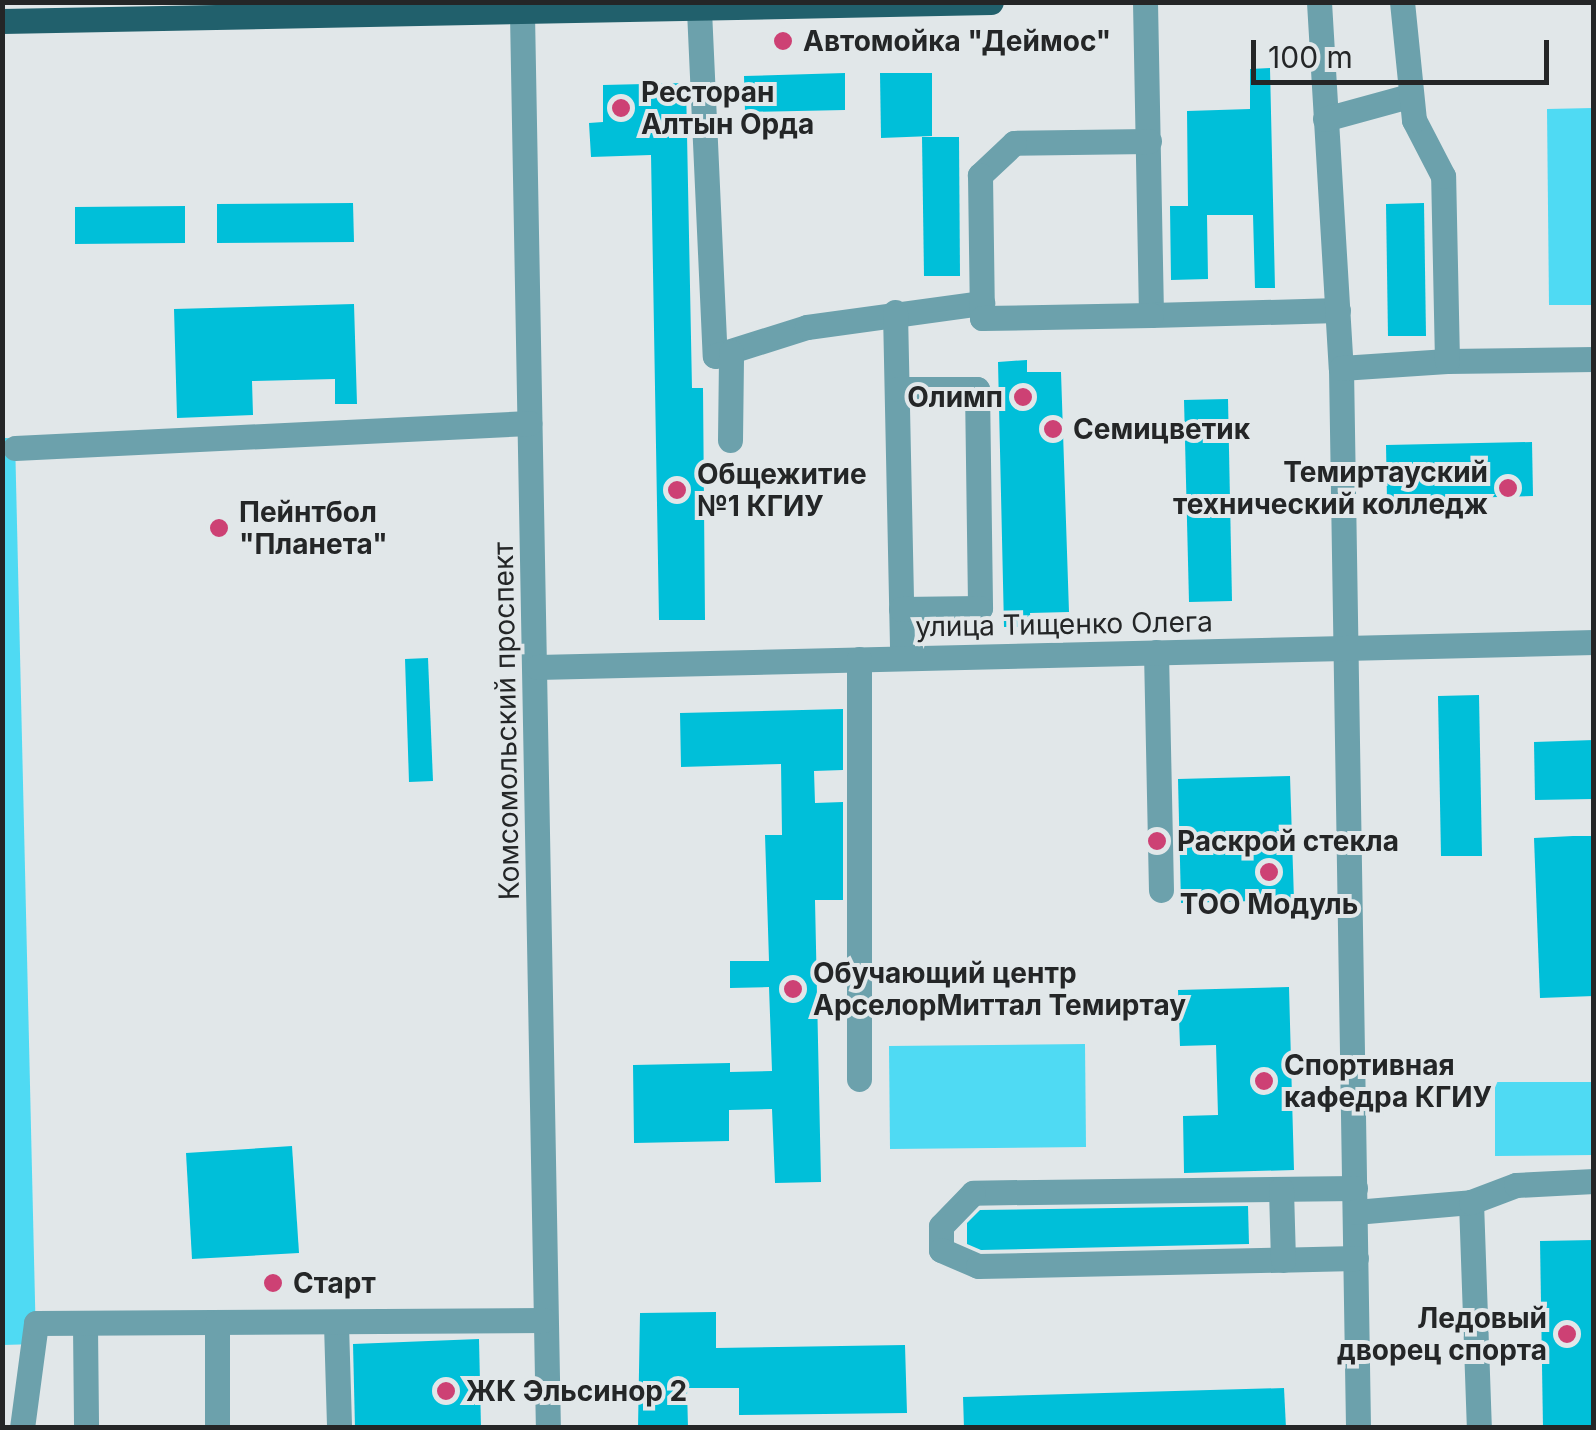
<!DOCTYPE html>
<meta charset="utf-8">
<style>
body{margin:0}
#map{position:relative;width:1596px;height:1430px;overflow:hidden;background:#e1e7e9;font-family:Inter,sans-serif}
div>[style]{position:absolute}
.green>*{inset:0;background:#4fdaf3}
.building>*{inset:0;background:#00bfd9}
.minor>*{height:25px;margin:-12.5px;padding:0 12.5px;transform-origin:12.5px;border-radius:12.5px;background:#6ca1ac}
.major>*{height:25px;margin:-12.5px;padding:0 12.5px;transform-origin:12.5px;border-radius:12.5px;background:#21606c}
.dots>*{width:28px;height:28px;translate:-50% -50%;box-sizing:border-box;border:5px solid #e1e7e9;border-radius:50%}
span{translate:-50% -50%;white-space:nowrap;text-align:center;line-height:1.15;-webkit-text-stroke:8px #e1e7e9;paint-order:stroke}
.poi-label{font-size:28px;color:#242627;font-weight:700}
.left{translate:0 -50%;text-align:left}
.right{translate:-100% -50%;text-align:right}
.street-label{font-size:28px;color:#242627}
.frame{position:absolute;inset:0;border:5px solid #242627;pointer-events:none}
.scale{position:absolute;left:1251px;top:40px;width:298px;height:45px;box-sizing:border-box;border:5px solid #242627;border-top:0;padding-left:12px;font-size:30px;line-height:35px;white-space:nowrap;color:#242627;-webkit-text-stroke:8px #e1e7e9;paint-order:stroke}
</style>
<div id="map">
<div class="green">
<div style="clip-path:polygon(1593px 108px,1593px 305px,1549px 305px,1547px 109px)"></div>
<div style="clip-path:polygon(2px 438px,15px 438px,36px 1344px,3px 1345px)"></div>
<div style="clip-path:polygon(1085px 1044px,1086px 1147px,890px 1149px,889px 1046px)"></div>
<div style="clip-path:polygon(1495px 1082px,1593px 1082px,1593px 1155px,1495px 1156px)"></div>
</div>
<div class="building">
<div style="clip-path:polygon(1270px 68px,1275px 288px,1255px 288px,1253px 215px,1207px 215px,1208px 279px,1171px 280px,1170px 206px,1188px 206px,1187px 111px,1250px 109px,1250px 69px)"></div>
<div style="clip-path:polygon(845px 73px,845px 110px,745px 112px,744px 76px)"></div>
<div style="clip-path:polygon(880px 73px,932px 73px,932px 136px,881px 138px)"></div>
<div style="clip-path:polygon(686px 83px,692px 388px,703px 388px,705px 620px,659px 620px,651px 155px,591px 157px,589px 123px,603px 122px,603px 85px)"></div>
<div style="clip-path:polygon(922px 137px,959px 137px,960px 276px,924px 276px)"></div>
<div style="clip-path:polygon(353px 203px,354px 242px,217px 243px,217px 204px)"></div>
<div style="clip-path:polygon(1424px 203px,1426px 336px,1388px 336px,1386px 204px)"></div>
<div style="clip-path:polygon(185px 206px,185px 243px,75px 244px,75px 207px)"></div>
<div style="clip-path:polygon(354px 304px,357px 404px,335px 404px,335px 379px,252px 381px,253px 415px,177px 418px,174px 309px)"></div>
<div style="clip-path:polygon(1027px 360px,1027px 372px,1061px 372px,1069px 612px,1030px 613px,1031px 627px,1004px 627px,998px 362px)"></div>
<div style="clip-path:polygon(1228px 399px,1232px 601px,1189px 602px,1184px 400px)"></div>
<div style="clip-path:polygon(1532px 442px,1533px 496px,1387px 500px,1386px 445px)"></div>
<div style="clip-path:polygon(428px 658px,433px 781px,409px 782px,405px 659px)"></div>
<div style="clip-path:polygon(1479px 695px,1482px 856px,1441px 856px,1438px 696px)"></div>
<div style="clip-path:polygon(843px 709px,843px 770px,814px 771px,815px 803px,843px 802px,843px 900px,815px 900px,821px 1182px,775px 1183px,772px 1109px,729px 1110px,729px 1141px,634px 1143px,633px 1065px,730px 1063px,730px 1072px,772px 1071px,769px 987px,730px 988px,730px 961px,769px 961px,765px 835px,782px 835px,781px 764px,681px 767px,680px 713px)"></div>
<div style="clip-path:polygon(1594px 740px,1594px 799px,1535px 800px,1534px 742px)"></div>
<div style="clip-path:polygon(1290px 776px,1294px 900px,1181px 903px,1178px 779px)"></div>
<div style="clip-path:polygon(1573px 836px,1594px 836px,1594px 996px,1540px 998px,1534px 838px)"></div>
<div style="clip-path:polygon(1289px 987px,1294px 1170px,1184px 1173px,1183px 1116px,1218px 1115px,1216px 1045px,1180px 1046px,1178px 990px)"></div>
<div style="clip-path:polygon(292px 1146px,299px 1253px,192px 1259px,186px 1153px)"></div>
<div style="clip-path:polygon(1248px 1206px,1249px 1244px,981px 1250px,967px 1244px,967px 1223px,980px 1210px)"></div>
<div style="clip-path:polygon(1594px 1240px,1594px 1428px,1543px 1428px,1540px 1241px)"></div>
<div style="clip-path:polygon(716px 1312px,716px 1348px,905px 1345px,907px 1413px,739px 1415px,739px 1388px,687px 1388px,688px 1428px,638px 1428px,640px 1313px)"></div>
<div style="clip-path:polygon(479px 1339px,481px 1428px,355px 1428px,353px 1344px)"></div>
<div style="clip-path:polygon(1284px 1388px,1286px 1428px,964px 1428px,963px 1397px)"></div>
</div>
<div class="minor">
<div style="left:1145px;top:2px;width:313px;rotate:88.9deg"></div>
<div style="left:1151px;top:315px;width:187px;rotate:-1.5deg"></div>
<div style="left:1319px;top:2px;width:367px;rotate:86.6deg"></div>
<div style="left:1341px;top:368px;width:1060px;rotate:89.08deg"></div>
<div style="left:699px;top:10px;width:346px;rotate:87.4deg"></div>
<div style="left:715px;top:356px;width:96px;rotate:-17.5deg"></div>
<div style="left:807px;top:327px;width:177px;rotate:-7.8deg"></div>
<div style="left:522px;top:14px;width:1414px;rotate:88.95deg"></div>
<div style="left:1325px;top:119px;width:87px;rotate:-15.3deg"></div>
<div style="left:1149px;top:141px;width:135px;rotate:179.2deg"></div>
<div style="left:1014px;top:143px;width:47px;rotate:136.7deg"></div>
<div style="left:980px;top:175px;width:143px;rotate:89.2deg"></div>
<div style="left:982px;top:318px;width:169px;rotate:-1deg"></div>
<div style="left:895px;top:312px;width:346px;rotate:88.8deg"></div>
<div style="left:1447px;top:361px;width:147px;rotate:-0.8deg"></div>
<div style="left:1341px;top:368px;width:106px;rotate:-3.8deg"></div>
<div style="left:1447px;top:361px;width:185px;rotate:-91.2deg"></div>
<div style="left:1443px;top:176px;width:63px;rotate:-117.4deg"></div>
<div style="left:1414px;top:120px;width:119px;rotate:-95.8deg"></div>
<div style="left:898px;top:389px;width:79px"></div>
<div style="left:977px;top:389px;width:219px;rotate:89.2deg"></div>
<div style="left:980px;top:608px;width:79px;rotate:179.3deg"></div>
<div style="left:730px;top:440px;width:88px;rotate:-89.3deg"></div>
<div style="left:15px;top:448px;width:515px;rotate:-2.78deg"></div>
<div style="left:1156px;top:652px;width:238px;rotate:88.8deg"></div>
<div style="left:537px;top:667px;width:1057px;rotate:-1.35deg"></div>
<div style="left:859px;top:1079px;width:420px;rotate:-90deg"></div>
<div style="left:1355px;top:1188px;width:382px;rotate:179.3deg"></div>
<div style="left:973px;top:1193px;width:46px;rotate:134.1deg"></div>
<div style="left:941px;top:1226px;width:24px;rotate:90deg"></div>
<div style="left:941px;top:1250px;width:40px;rotate:23.4deg"></div>
<div style="left:978px;top:1266px;width:378px;rotate:-1.2deg"></div>
<div style="left:1281px;top:1189px;width:71px;rotate:88.4deg"></div>
<div style="left:1471px;top:1202px;width:226px;rotate:88deg"></div>
<div style="left:1355px;top:1212px;width:116px;rotate:-4.9deg"></div>
<div style="left:1471px;top:1202px;width:48px;rotate:-20.7deg"></div>
<div style="left:1516px;top:1185px;width:78px;rotate:-2.9deg"></div>
<div style="left:336px;top:1324px;width:104px;rotate:88.3deg"></div>
<div style="left:85px;top:1326px;width:102px;rotate:89.4deg"></div>
<div style="left:22px;top:1428px;width:106px;rotate:-82.4deg"></div>
<div style="left:36px;top:1323px;width:508px;rotate:-0.34deg"></div>
<div style="left:217px;top:1428px;width:105px;rotate:-90deg"></div>
</div>
<div class="major">
<div style="left:2px;top:21px;width:989px;rotate:-1.1deg"></div>
</div>
<div class="dots">
<div style="left:783px;top:41px;background:#cd4174"></div>
<div style="left:621px;top:108px;background:#cd4174"></div>
<div style="left:1023px;top:397px;background:#cd4174"></div>
<div style="left:1053px;top:429px;background:#cd4174"></div>
<div style="left:1508px;top:488px;background:#cd4174"></div>
<div style="left:677px;top:490px;background:#cd4174"></div>
<div style="left:219px;top:528px;background:#cd4174"></div>
<div style="left:1157px;top:841px;background:#cd4174"></div>
<div style="left:1269px;top:872px;background:#cd4174"></div>
<div style="left:793px;top:989px;background:#cd4174"></div>
<div style="left:1264px;top:1081px;background:#cd4174"></div>
<div style="left:273px;top:1283px;background:#cd4174"></div>
<div style="left:1567px;top:1334px;background:#cd4174"></div>
<div style="left:446px;top:1391px;background:#cd4174"></div>
</div>
<div class="poi-label">
<span class="left" style="left:803px;top:41px">Автомойка "Деймос"</span>
<span class="left" style="left:641px;top:108px">Ресторан<br>Алтын Орда</span>
<span class="right" style="left:1003px;top:397px">Олимп</span>
<span class="left" style="left:1073px;top:429px">Семицветик</span>
<span class="right" style="left:1488px;top:488px">Темиртауский<br>технический колледж</span>
<span class="left" style="left:697px;top:490px">Общежитие<br>№1 КГИУ</span>
<span class="left" style="left:239px;top:528px">Пейнтбол<br>"Планета"</span>
<span class="left" style="left:1177px;top:841px">Раскрой стекла</span>
<span style="left:1269px;top:904px">ТОО Модуль</span>
<span class="left" style="left:813px;top:989px">Обучающий центр<br>АрселорМиттал Темиртау</span>
<span class="left" style="left:1284px;top:1081px">Спортивная<br>кафедра КГИУ</span>
<span class="left" style="left:293px;top:1283px">Старт</span>
<span class="right" style="left:1547px;top:1334px">Ледовый<br>дворец спорта</span>
<span class="left" style="left:466px;top:1391px">ЖК Эльсинор 2</span>
</div>
<div class="street-label">
<span style="left:1064px;top:624px;rotate:-1deg">улица Тищенко Олега</span>
<span style="left:506px;top:721px;rotate:-91deg">Комсомольский проспект</span>
</div>
<div class="frame"></div>
<div class="scale">100 m</div>
</div>
